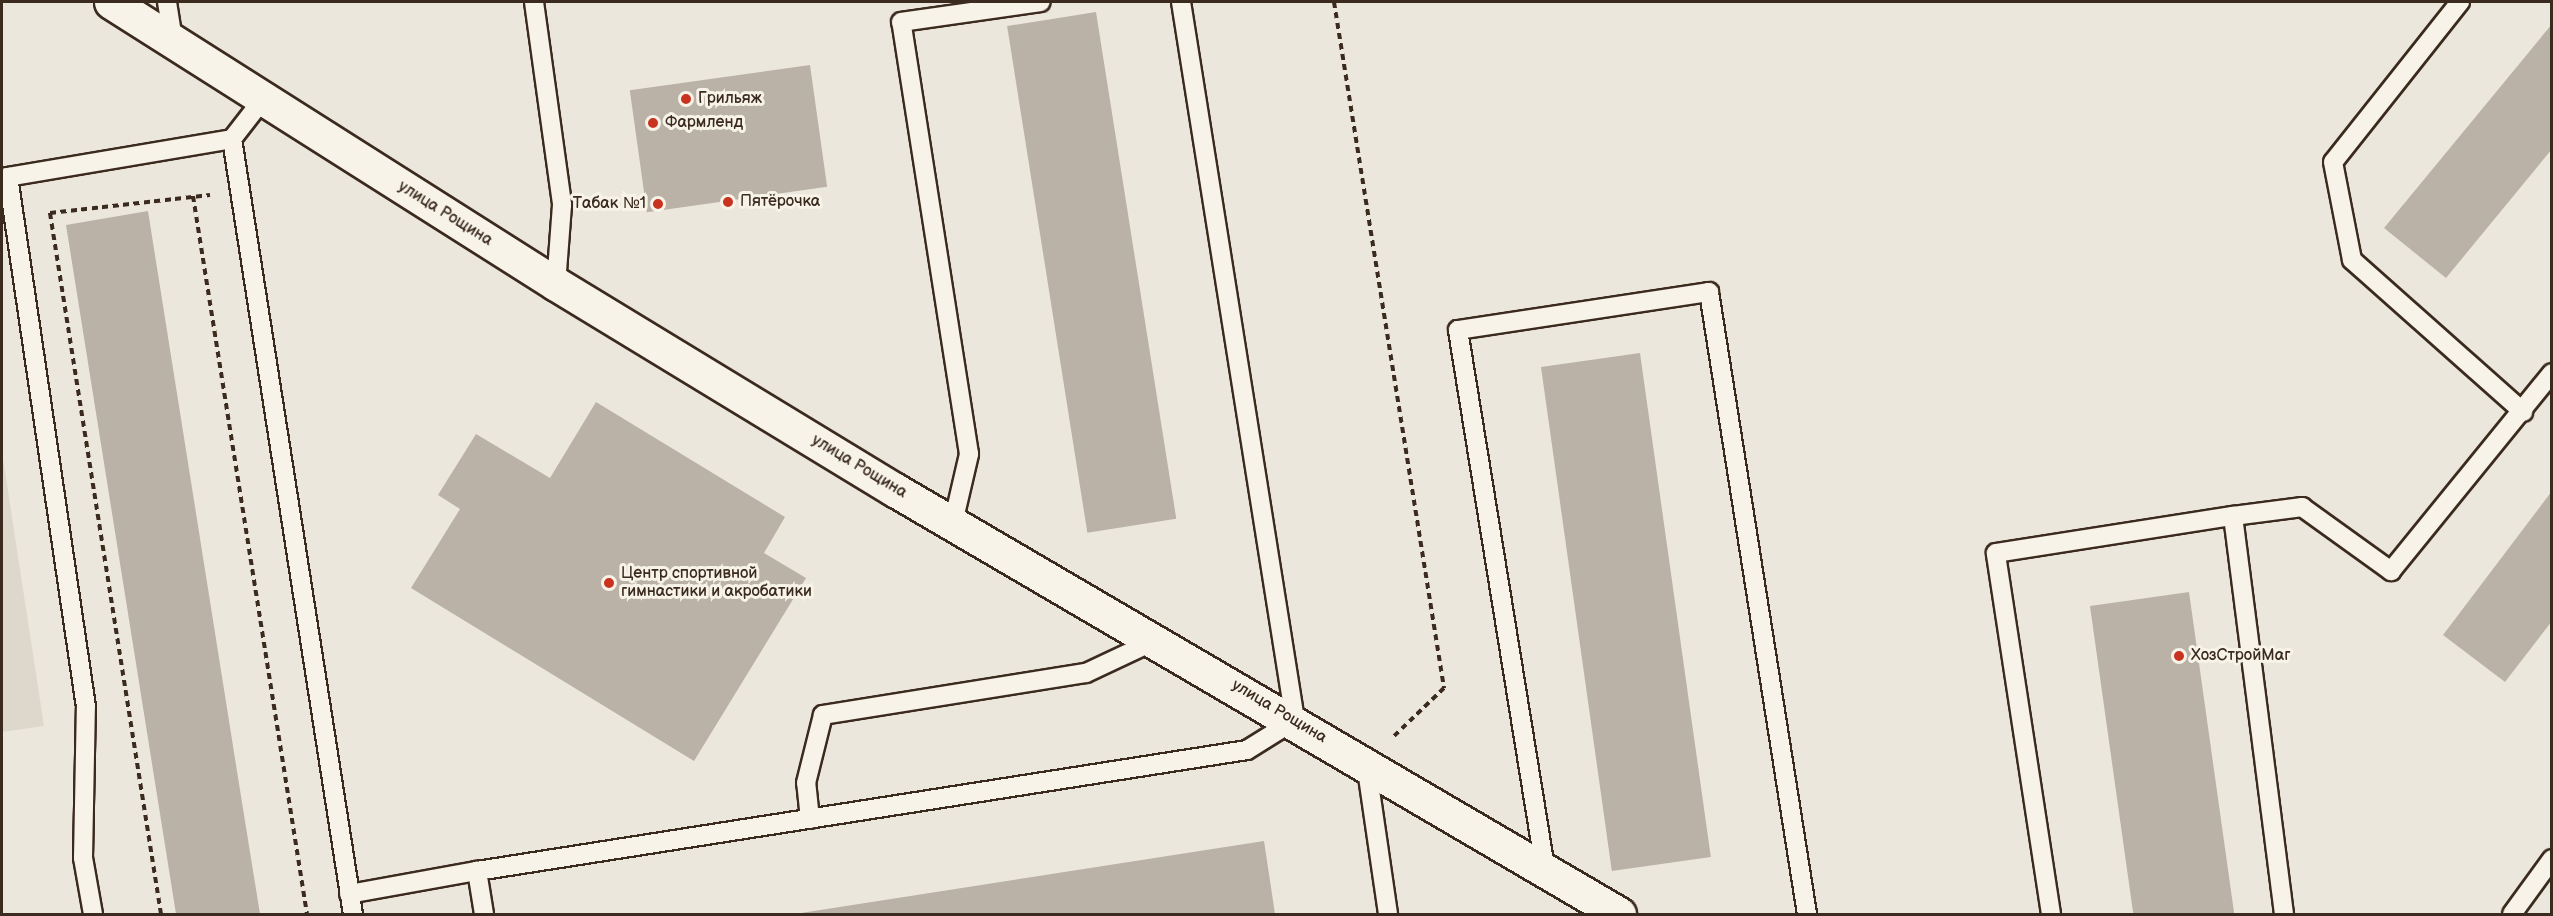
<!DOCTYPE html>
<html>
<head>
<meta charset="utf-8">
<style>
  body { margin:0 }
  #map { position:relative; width:2553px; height:916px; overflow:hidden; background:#ece7dc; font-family:"Balsamiq Sans",sans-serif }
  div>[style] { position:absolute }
  .built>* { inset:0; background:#ddd7cc }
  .building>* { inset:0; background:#bab2a7; transform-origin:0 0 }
  .path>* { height:4px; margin-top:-2px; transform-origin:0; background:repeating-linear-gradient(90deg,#3b2a1e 0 6px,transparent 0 10.5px) }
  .roads { filter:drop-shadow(2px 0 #3b2a1e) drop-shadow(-2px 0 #3b2a1e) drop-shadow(0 2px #3b2a1e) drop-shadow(0 -2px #3b2a1e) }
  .service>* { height:18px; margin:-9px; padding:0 9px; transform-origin:9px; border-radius:9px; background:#f7f3e8 }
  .minor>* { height:33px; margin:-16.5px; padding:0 16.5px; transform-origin:16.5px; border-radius:16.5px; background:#f7f3e8 }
  .dots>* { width:16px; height:16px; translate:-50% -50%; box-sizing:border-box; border:3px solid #f7f3e8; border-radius:50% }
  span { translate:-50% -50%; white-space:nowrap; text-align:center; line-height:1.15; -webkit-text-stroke:6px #f7f3e8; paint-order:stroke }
  .poi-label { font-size:16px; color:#3b2a1e }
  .left { translate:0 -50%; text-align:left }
  .right { translate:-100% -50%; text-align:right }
  .street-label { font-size:16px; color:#3b2a1e }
  .frame { position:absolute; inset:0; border:3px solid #3b2a1e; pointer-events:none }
</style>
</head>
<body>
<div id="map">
  <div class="built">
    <i style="clip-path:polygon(2px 452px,44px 726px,2px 732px)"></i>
  </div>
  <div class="building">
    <i style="left:1096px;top:12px;width:513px;height:90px;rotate:81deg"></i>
    <i style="clip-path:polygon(2552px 24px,2552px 149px,2446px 278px,2384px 228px)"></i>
    <i style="left:810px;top:65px;width:123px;height:182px;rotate:82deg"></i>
    <i style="clip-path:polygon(148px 211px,240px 790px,260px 914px,176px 914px,66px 225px)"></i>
    <i style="left:1640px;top:353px;width:509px;height:100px;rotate:82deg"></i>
    <i style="clip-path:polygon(596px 402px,785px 517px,764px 553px,806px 578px,694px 761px,411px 588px,460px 509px,438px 495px,476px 434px,550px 478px)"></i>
    <i style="clip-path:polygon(2552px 491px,2552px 621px,2505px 682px,2443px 635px)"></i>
    <i style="left:2189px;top:592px;width:325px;height:100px;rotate:82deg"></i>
    <i style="clip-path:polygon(1264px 841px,1275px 914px,801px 914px,801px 913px)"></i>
  </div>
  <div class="path">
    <i style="left:1334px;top:2px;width:695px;rotate:80.89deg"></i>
    <i style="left:1444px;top:688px;width:72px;rotate:136.1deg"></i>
    <i style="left:193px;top:196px;width:727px;rotate:80.98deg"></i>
    <i style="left:161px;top:914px;width:710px;rotate:-99deg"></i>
    <i style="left:50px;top:213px;width:161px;rotate:-6.4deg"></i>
  </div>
  <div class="roads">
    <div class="service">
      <i style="left:167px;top:2px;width:39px;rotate:81deg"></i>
      <i style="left:534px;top:2px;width:205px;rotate:82.1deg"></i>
      <i style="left:562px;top:205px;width:79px;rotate:94.3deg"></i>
      <i style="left:2460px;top:2px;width:204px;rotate:128.4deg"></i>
      <i style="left:2333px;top:162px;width:100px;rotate:79deg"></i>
      <i style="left:2352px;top:260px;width:229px;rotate:41.6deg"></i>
      <i style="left:232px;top:139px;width:784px;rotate:81.13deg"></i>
      <i style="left:2233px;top:516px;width:70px;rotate:-7.4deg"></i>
      <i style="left:2302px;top:507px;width:110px;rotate:35.7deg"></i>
      <i style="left:2391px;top:571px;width:255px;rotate:-50.9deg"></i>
      <i style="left:953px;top:523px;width:71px;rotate:-76.9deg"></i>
      <i style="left:969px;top:454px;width:437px;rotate:-98.9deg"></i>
      <i style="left:901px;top:22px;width:141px;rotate:-8.1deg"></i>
      <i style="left:1366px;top:763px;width:153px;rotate:81.7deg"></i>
      <i style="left:810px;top:819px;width:36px;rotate:-96deg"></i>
      <i style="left:806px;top:783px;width:70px;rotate:-76deg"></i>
      <i style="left:823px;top:715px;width:266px;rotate:-9.1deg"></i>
      <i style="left:1086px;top:673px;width:77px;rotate:-25.2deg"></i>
      <i style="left:1545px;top:868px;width:545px;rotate:-99.19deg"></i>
      <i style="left:1458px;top:330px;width:254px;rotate:-8.6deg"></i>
      <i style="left:1709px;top:292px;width:630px;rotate:81.05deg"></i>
      <i style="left:349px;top:894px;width:130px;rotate:-10.2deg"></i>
      <i style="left:93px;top:914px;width:57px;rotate:-100.1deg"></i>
      <i style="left:83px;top:858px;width:151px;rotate:-88.9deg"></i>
      <i style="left:86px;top:707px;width:536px;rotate:-98.37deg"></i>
      <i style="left:8px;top:177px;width:227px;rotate:-9.6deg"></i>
      <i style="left:232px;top:139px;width:51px;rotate:-52.2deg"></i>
      <i style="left:484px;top:914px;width:44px;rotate:-99.2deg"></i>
      <i style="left:477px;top:871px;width:779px;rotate:-8.93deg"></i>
      <i style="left:1247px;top:750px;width:57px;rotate:-32deg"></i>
      <i style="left:1295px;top:720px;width:727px;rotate:-99.02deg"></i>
      <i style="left:2051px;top:914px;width:365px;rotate:-98.7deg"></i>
      <i style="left:1996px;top:553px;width:240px;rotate:-8.9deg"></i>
      <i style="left:2233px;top:516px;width:401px;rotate:82.7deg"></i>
      <i style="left:2512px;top:914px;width:68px;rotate:-54deg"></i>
    </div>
    <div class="minor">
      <i style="left:111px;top:2px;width:527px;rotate:32.36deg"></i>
      <i style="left:556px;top:284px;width:397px;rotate:31.3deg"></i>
      <i style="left:895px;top:490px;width:839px;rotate:30.35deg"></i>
    </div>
  </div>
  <div class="dots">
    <i style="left:686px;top:99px;background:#c8321e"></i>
    <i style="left:653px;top:123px;background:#c8321e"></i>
    <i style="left:728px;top:202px;background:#c8321e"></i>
    <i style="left:658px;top:204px;background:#c8321e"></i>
    <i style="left:609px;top:583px;background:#c8321e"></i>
    <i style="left:2179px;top:656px;background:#c8321e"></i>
  </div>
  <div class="poi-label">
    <span class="left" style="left:698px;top:99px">Грильяж</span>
    <span class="left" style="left:665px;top:123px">Фармленд</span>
    <span class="left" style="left:740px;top:202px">Пятёрочка</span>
    <span class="right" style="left:646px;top:204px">Табак №1</span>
    <span class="left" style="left:621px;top:583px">Центр спортивной<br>гимнастики и акробатики</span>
    <span class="left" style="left:2191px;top:656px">ХозСтройМаг</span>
  </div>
  <div class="street-label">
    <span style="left:445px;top:214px;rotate:32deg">улица Рощина</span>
    <span style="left:859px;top:467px;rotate:31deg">улица Рощина</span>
    <span style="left:1279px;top:712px;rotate:31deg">улица Рощина</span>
  </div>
  <div class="frame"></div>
</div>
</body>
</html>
